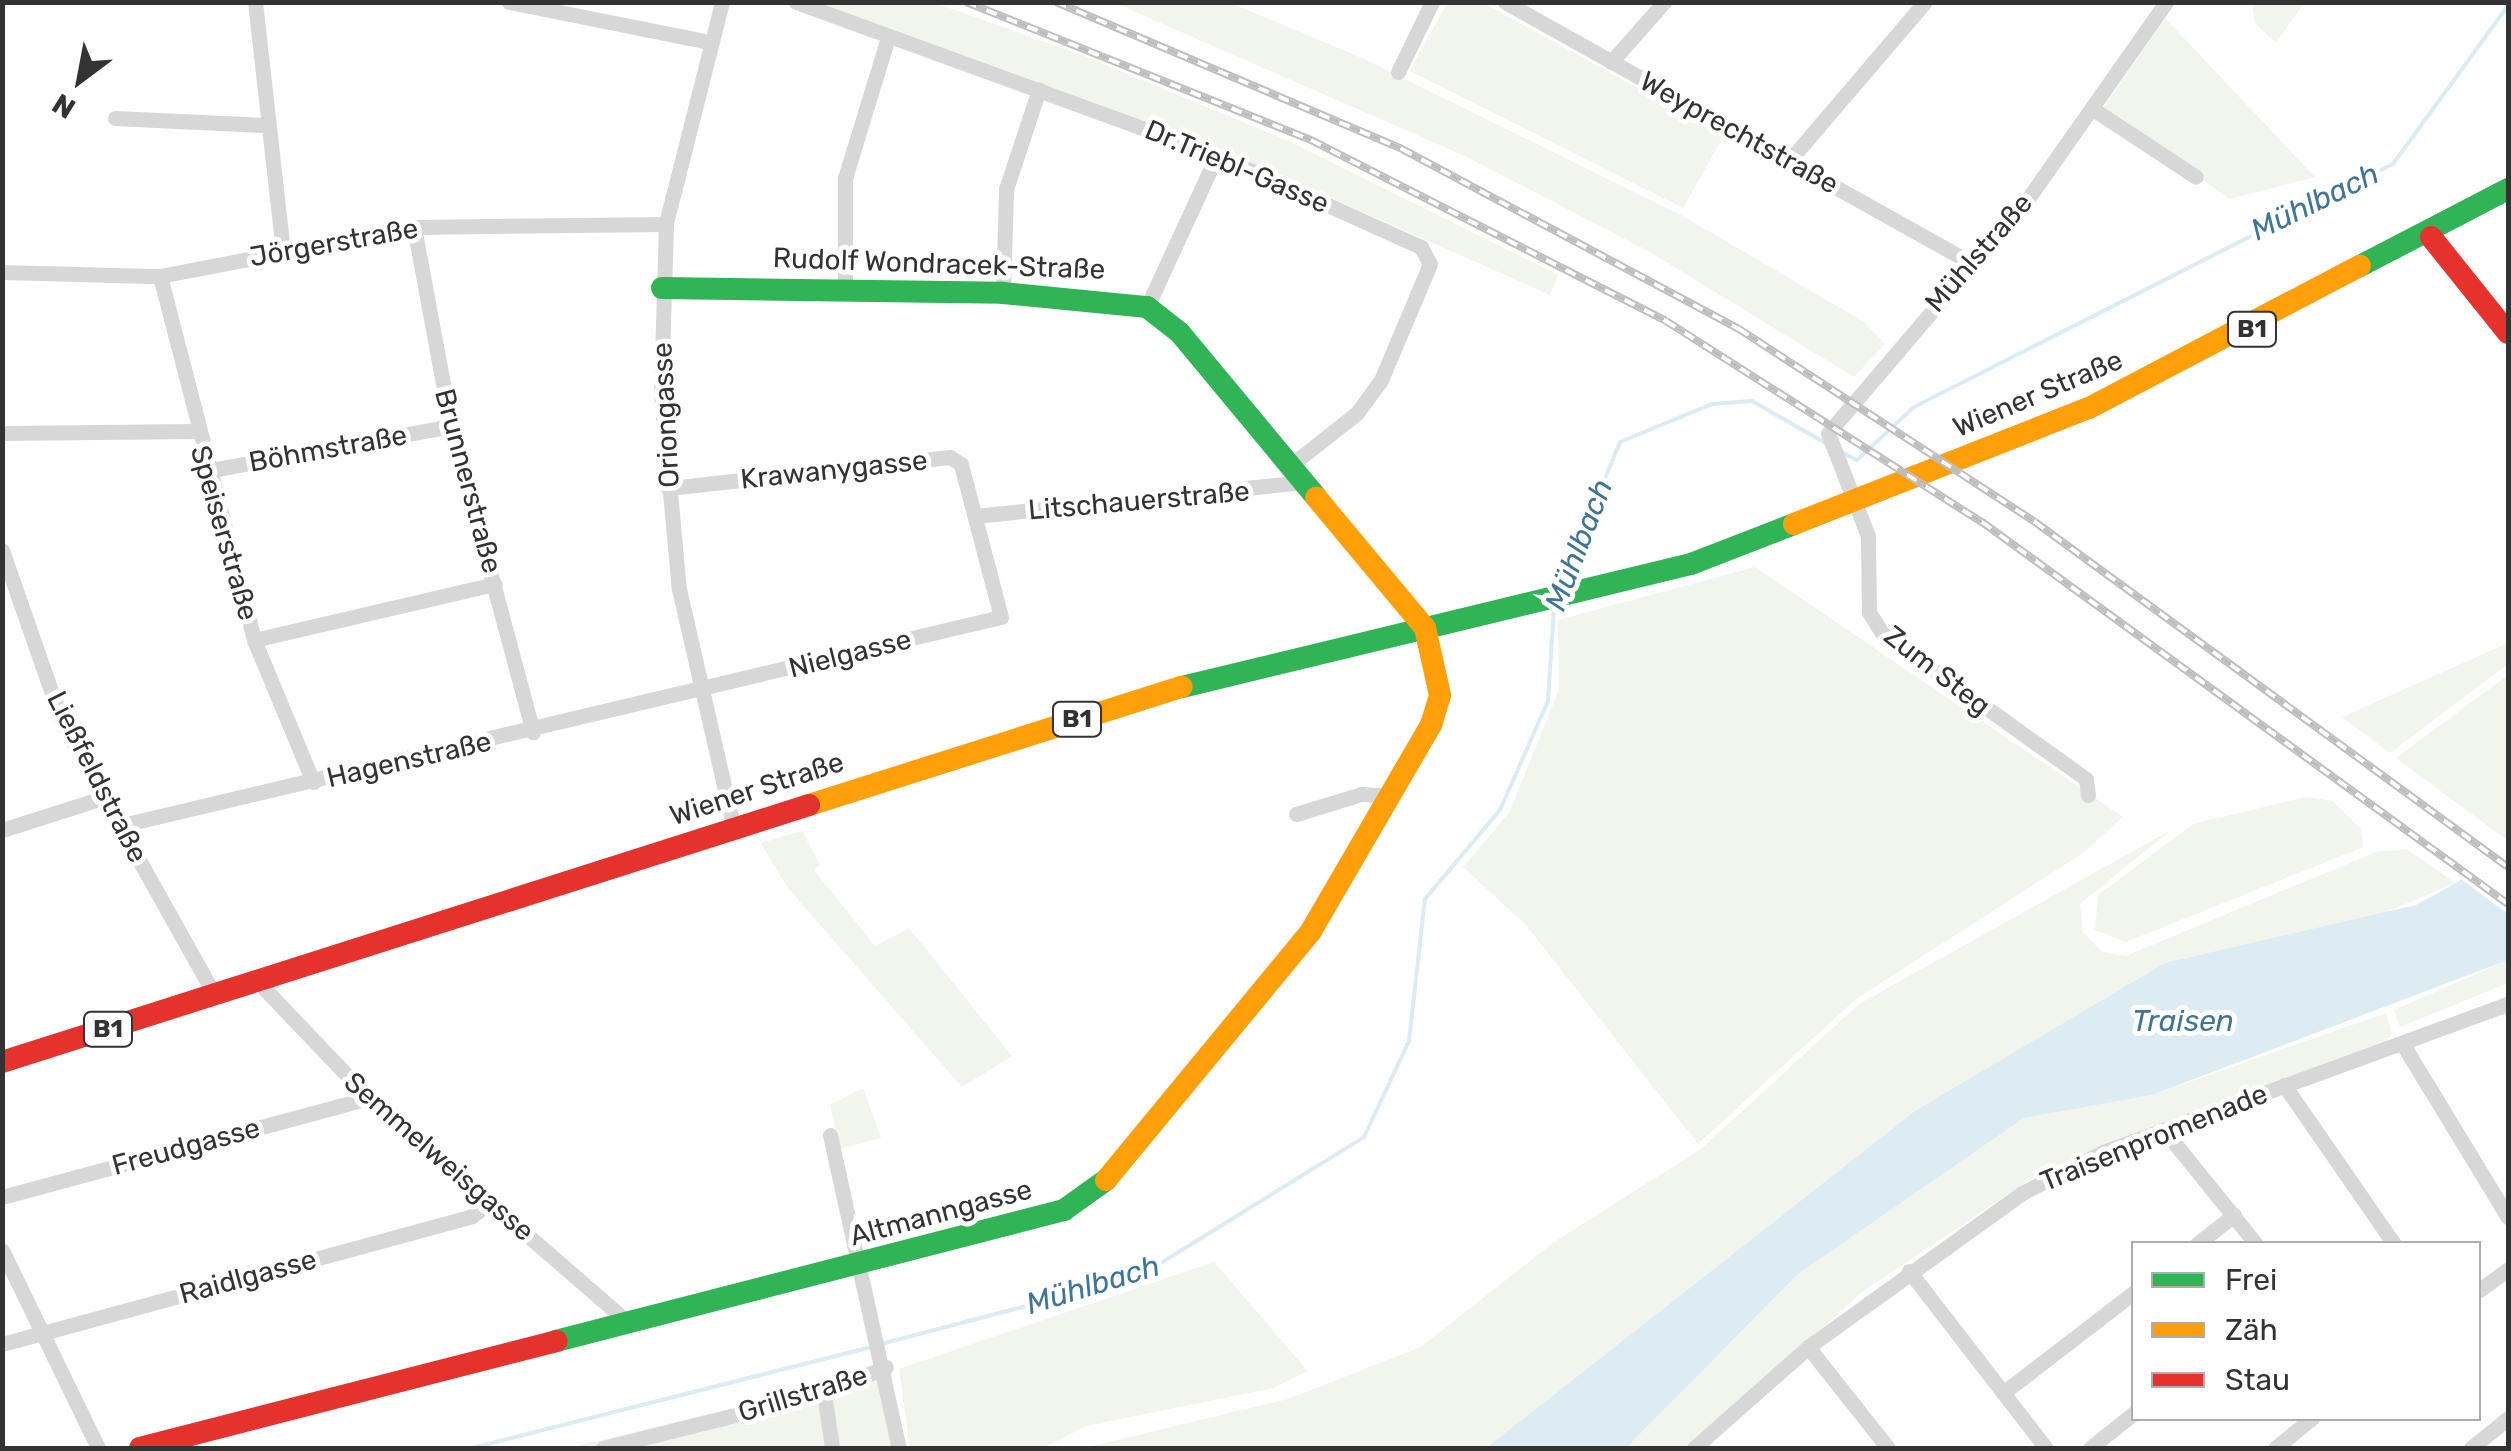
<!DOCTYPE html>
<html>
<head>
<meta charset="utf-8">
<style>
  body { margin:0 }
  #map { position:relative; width:2511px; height:1451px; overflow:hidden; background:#fff; font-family:Rubik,sans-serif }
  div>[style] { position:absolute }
  .green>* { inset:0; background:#f1f5ed }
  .water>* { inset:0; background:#ddebf3 }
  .pier>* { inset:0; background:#fff }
  .stream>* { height:4px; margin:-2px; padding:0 2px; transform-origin:2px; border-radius:2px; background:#ddebf3 }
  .street>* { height:15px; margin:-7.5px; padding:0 7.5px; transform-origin:7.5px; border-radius:7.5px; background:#d7d7d7 }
  .fast>* { height:22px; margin:-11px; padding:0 11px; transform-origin:11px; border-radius:11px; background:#30b455 }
  .slow>* { height:22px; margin:-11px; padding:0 11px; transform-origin:11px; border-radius:11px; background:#ff9f0a }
  .jam>* { height:22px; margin:-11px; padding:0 11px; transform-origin:11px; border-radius:11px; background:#e5322d }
  .rail>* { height:8px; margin-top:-4px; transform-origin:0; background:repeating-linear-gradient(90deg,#fff 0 11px,#bebebe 0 22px); box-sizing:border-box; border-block:2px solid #bebebe }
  span { translate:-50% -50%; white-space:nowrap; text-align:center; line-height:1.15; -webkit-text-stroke:10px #fff; paint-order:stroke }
  .shield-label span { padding:2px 8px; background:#fff; border:2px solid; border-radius:8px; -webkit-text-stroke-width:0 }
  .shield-label { font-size:25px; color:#333; font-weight:700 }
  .street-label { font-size:28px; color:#333 }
  .water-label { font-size:30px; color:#3f7597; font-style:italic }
  .frame { position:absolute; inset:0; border:5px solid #333; pointer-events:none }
  .legend { position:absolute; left:2131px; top:1241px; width:350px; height:180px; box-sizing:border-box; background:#fff; border:2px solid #adadad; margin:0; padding:12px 18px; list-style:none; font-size:30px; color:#333 }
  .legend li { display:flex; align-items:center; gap:20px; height:50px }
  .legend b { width:50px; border:2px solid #adadad }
  .north { position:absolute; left:30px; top:30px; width:100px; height:100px; -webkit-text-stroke:8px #fff; paint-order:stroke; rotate:212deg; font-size:28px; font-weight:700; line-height:40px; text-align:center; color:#333 }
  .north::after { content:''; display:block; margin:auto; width:35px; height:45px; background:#333; clip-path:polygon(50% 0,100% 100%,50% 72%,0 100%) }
</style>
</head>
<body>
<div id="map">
  <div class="green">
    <i style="clip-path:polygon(819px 3px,935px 3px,1082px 55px,1293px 143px,1558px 275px,1550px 295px,1248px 161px)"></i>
    <i style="clip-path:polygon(1115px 3px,1231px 3px,1362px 58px,1681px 215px,1864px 322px,1885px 344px,1854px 377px,1650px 252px,1465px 156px)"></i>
    <i style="clip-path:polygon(1447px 3px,1483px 3px,1724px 135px,1683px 208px,1410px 71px)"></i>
    <i style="clip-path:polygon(2252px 3px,2252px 2px,2304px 3px,2276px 43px,2255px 23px)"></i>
    <i style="clip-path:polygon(2165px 18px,2315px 177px,2229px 199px,2103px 108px)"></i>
    <i style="clip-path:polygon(1755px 567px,2123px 817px,2083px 853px,1856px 999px,1698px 1144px,1526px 925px,1463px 867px,1509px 813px,1559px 690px,1558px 620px)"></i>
    <i style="clip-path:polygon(2508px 643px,2508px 664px,2390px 753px,2342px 717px)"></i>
    <i style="clip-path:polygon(2508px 675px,2508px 841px,2396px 758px)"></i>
    <i style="clip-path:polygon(2306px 797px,2333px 801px,2361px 829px,2363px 847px,2126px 942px,2095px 930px,2098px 895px,2193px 824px)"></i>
    <i style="clip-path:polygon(2171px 830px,2080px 904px,2083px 932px,2102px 952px,2126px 956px,2376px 852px,2407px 849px,2455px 883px,1915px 1111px,1486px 1448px,1084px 1448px,1288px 1399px,1421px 1347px,1554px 1242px,1701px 1149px,1859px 1004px)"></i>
    <i style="clip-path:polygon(802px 831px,820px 865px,814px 870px,875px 946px,909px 928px,1012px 1056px,962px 1087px,787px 887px,761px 843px)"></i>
    <i style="clip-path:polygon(2508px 960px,2508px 983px,2400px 1027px,2394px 1010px)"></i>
    <i style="clip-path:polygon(2386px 1013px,2392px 1034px,2384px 1043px,2038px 1174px,1862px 1292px,1690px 1448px,1626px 1448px,1798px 1274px,2024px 1118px,2152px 1095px)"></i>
    <i style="clip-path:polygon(863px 1088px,881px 1138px,839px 1149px,830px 1105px)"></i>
    <i style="clip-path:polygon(1214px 1262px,1308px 1371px,1273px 1388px,1086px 1426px,1043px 1448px,910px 1448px,899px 1369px)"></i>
    <i style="clip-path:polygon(890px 1359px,898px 1448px,568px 1448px,824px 1386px)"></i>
  </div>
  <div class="water">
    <i style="clip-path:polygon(2508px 854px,2508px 960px,2152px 1095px,2024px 1118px,1798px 1274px,1626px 1448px,1486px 1448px,1915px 1111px,2165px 963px,2416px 905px)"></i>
  </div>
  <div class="pier">
    <i style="clip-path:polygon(2508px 849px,2508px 914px,2457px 876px)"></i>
  </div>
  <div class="stream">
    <i style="left:1840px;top:451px;width:19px;rotate:28deg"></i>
    <i style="left:1857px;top:460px;width:78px;rotate:-42.9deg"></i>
    <i style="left:1914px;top:407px;width:537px;rotate:-26.9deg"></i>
    <i style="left:2393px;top:164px;width:195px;rotate:-54deg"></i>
    <i style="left:1561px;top:584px;width:154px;rotate:-67.4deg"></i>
    <i style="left:1620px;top:442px;width:100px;rotate:-22.4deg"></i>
    <i style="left:1712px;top:404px;width:40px;rotate:-4.3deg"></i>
    <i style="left:1752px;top:401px;width:86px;rotate:29.8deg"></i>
    <i style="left:881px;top:1344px;width:268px;rotate:-14.7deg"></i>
    <i style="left:1140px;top:1276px;width:264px;rotate:-31.8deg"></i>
    <i style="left:1364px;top:1137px;width:106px;rotate:-64.9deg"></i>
    <i style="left:1409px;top:1041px;width:143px;rotate:-83.6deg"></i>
    <i style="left:1425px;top:899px;width:116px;rotate:-49.9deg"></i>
    <i style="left:1500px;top:810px;width:119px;rotate:-66.2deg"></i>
    <i style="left:1548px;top:701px;width:94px;rotate:-86.3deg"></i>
    <i style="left:472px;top:1448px;width:413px;rotate:-14.2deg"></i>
  </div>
  <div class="street">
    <i style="left:255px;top:2px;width:251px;rotate:83.6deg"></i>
    <i style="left:509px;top:2px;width:205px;rotate:11.3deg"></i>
    <i style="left:722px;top:2px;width:229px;rotate:104.2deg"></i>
    <i style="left:666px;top:224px;width:169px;rotate:91.7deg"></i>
    <i style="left:661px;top:393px;width:197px;rotate:84.8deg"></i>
    <i style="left:679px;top:589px;width:246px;rotate:77.1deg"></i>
    <i style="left:796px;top:2px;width:448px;rotate:20deg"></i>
    <i style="left:1217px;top:155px;width:224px;rotate:24.3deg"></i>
    <i style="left:1421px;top:247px;width:19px;rotate:62deg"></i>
    <i style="left:1430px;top:264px;width:126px;rotate:112.9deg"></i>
    <i style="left:1381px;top:380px;width:41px;rotate:126deg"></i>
    <i style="left:1357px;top:413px;width:85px;rotate:141.7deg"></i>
    <i style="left:1505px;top:2px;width:536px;rotate:29.24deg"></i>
    <i style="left:1611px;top:62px;width:80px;rotate:-48.5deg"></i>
    <i style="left:1398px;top:72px;width:78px;rotate:-64.1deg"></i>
    <i style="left:2093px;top:109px;width:123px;rotate:33.4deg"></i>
    <i style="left:115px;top:118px;width:147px;rotate:2.7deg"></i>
    <i style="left:1789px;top:161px;width:209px;rotate:-49.5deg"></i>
    <i style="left:414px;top:227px;width:202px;rotate:79.5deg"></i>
    <i style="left:451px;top:426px;width:317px;rotate:75deg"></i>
    <i style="left:2px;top:272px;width:158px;rotate:1.5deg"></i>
    <i style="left:160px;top:276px;width:259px;rotate:-10.9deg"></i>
    <i style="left:414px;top:227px;width:252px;rotate:-0.7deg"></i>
    <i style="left:160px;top:276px;width:376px;rotate:75.5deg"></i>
    <i style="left:254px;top:640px;width:154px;rotate:67.4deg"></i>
    <i style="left:845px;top:291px;width:113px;rotate:-90deg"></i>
    <i style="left:845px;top:178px;width:147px;rotate:-73deg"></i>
    <i style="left:1003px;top:293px;width:104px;rotate:-88.3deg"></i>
    <i style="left:1006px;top:189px;width:105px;rotate:-71.7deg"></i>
    <i style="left:1147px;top:307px;width:167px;rotate:-65.3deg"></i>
    <i style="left:2px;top:433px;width:194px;rotate:-0.6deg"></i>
    <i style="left:206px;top:471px;width:249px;rotate:-10.4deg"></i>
    <i style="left:975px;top:516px;width:330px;rotate:-5.9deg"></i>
    <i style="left:2px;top:550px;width:182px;rotate:70.8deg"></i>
    <i style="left:62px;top:722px;width:312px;rotate:60.8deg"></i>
    <i style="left:254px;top:640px;width:247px;rotate:-13.1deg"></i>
    <i style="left:2088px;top:795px;width:16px;rotate:-97deg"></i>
    <i style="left:2086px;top:779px;width:251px;rotate:-144.4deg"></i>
    <i style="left:1882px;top:633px;width:25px;rotate:-122deg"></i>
    <i style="left:1869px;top:612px;width:76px;rotate:-90.8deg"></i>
    <i style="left:1868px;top:536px;width:110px;rotate:-111.2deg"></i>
    <i style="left:1828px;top:433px;width:306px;rotate:-49.5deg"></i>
    <i style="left:2027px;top:200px;width:242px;rotate:-54.9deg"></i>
    <i style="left:1296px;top:814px;width:69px;rotate:-16.9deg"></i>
    <i style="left:1362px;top:794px;width:27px;rotate:4deg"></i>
    <i style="left:118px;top:826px;width:907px;rotate:-13.32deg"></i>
    <i style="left:1001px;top:617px;width:158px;rotate:-104.7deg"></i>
    <i style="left:961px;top:464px;width:13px;rotate:-148deg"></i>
    <i style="left:950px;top:457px;width:284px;rotate:173.7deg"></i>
    <i style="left:2px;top:830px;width:105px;rotate:-17.7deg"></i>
    <i style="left:257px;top:981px;width:162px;rotate:46.3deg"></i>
    <i style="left:369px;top:1098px;width:345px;rotate:40.9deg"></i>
    <i style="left:2402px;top:1043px;width:204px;rotate:58.7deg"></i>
    <i style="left:2284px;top:1085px;width:193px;rotate:55.3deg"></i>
    <i style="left:2164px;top:1130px;width:146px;rotate:51.1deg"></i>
    <i style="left:830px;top:1135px;width:321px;rotate:77.6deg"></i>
    <i style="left:2px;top:1197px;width:380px;rotate:-15.1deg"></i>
    <i style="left:2197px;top:1244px;width:47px;rotate:-38.1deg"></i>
    <i style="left:2px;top:1250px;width:220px;rotate:64.1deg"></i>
    <i style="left:1909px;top:1271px;width:224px;rotate:52.3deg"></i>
    <i style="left:2478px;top:1291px;width:37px;rotate:-36deg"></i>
    <i style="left:2px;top:1344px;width:487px;rotate:-15.2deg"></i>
    <i style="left:472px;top:1216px;width:23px;rotate:-38deg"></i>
    <i style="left:1808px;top:1347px;width:129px;rotate:51.6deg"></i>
    <i style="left:824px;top:1393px;width:56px;rotate:81.7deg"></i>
    <i style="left:2003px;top:1393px;width:165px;rotate:-37.6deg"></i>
    <i style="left:603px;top:1448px;width:228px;rotate:-14deg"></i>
    <i style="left:824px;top:1393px;width:67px;rotate:-22.8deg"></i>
    <i style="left:1694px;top:1448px;width:152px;rotate:-41.5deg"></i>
    <i style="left:1808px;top:1347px;width:264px;rotate:-35.7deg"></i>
    <i style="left:2022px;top:1193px;width:91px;rotate:-26.8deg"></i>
    <i style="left:2103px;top:1152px;width:431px;rotate:-20.1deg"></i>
    <i style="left:2090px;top:1448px;width:56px;rotate:-38.5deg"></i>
    <i style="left:2275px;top:1448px;width:48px;rotate:-39deg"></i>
    <i style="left:2471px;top:1448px;width:48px;rotate:-39deg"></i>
  </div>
  <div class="fast">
    <i style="left:2360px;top:266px;width:167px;rotate:-27.5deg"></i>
    <i style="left:662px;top:288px;width:341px;rotate:0.8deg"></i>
    <i style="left:1003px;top:293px;width:145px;rotate:5.6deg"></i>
    <i style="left:1147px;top:307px;width:42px;rotate:38.2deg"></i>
    <i style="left:1180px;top:333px;width:213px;rotate:50.3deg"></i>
    <i style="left:1182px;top:687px;width:524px;rotate:-13.59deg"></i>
    <i style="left:1691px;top:564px;width:110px;rotate:-21.2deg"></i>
    <i style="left:556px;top:1341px;width:525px;rotate:-14.46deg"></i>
    <i style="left:1064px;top:1210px;width:52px;rotate:-35.5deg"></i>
  </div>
  <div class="slow">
    <i style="left:1794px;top:524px;width:317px;rotate:-21.5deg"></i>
    <i style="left:2089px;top:408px;width:306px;rotate:-27.7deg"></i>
    <i style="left:809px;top:805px;width:391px;rotate:-17.6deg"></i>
    <i style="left:1106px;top:1180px;width:323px;rotate:-50.5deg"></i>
    <i style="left:1311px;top:931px;width:238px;rotate:-59.8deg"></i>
    <i style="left:1431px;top:725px;width:31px;rotate:-73deg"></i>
    <i style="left:1440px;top:695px;width:69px;rotate:-102.6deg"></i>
    <i style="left:1425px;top:628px;width:170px;rotate:-129.8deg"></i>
  </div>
  <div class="jam">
    <i style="left:2431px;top:237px;width:123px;rotate:51.3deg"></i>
    <i style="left:2px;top:1062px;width:847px;rotate:-17.66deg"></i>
    <i style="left:140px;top:1448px;width:430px;rotate:-14.4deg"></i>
  </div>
  <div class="rail">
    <i style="left:966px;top:2px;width:372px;rotate:21.8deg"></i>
    <i style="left:1311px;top:140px;width:398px;rotate:27deg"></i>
    <i style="left:1666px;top:321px;width:375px;rotate:32.5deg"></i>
    <i style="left:1982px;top:522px;width:650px;rotate:35.99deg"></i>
    <i style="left:1056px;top:2px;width:376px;rotate:23deg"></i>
    <i style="left:1402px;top:149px;width:382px;rotate:28.1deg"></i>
    <i style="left:1739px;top:329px;width:353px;rotate:33.1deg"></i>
    <i style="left:2035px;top:522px;width:585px;rotate:36.11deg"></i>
  </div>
  <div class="shield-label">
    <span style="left:2252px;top:329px">B1</span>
    <span style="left:1077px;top:719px">B1</span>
    <span style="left:108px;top:1029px">B1</span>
  </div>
  <div class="street-label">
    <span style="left:1739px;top:133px;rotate:29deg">Weyprechtstraße</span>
    <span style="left:1237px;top:167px;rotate:23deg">Dr.Triebl-Gasse</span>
    <span style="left:334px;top:243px;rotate:-10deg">Jörgerstraße</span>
    <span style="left:1979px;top:253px;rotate:-49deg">Mühlstraße</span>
    <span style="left:939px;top:264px;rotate:2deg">Rudolf Wondracek-Straße</span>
    <span style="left:2038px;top:394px;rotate:-23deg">Wiener Straße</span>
    <span style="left:666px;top:415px;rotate:-93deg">Oriongasse</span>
    <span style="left:328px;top:449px;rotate:-10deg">Böhmstraße</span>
    <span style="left:834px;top:470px;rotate:-6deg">Krawanygasse</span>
    <span style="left:468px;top:481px;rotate:75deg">Brunnerstraße</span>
    <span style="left:1139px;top:501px;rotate:-5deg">Litschauerstraße</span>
    <span style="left:224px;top:533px;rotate:74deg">Speiserstraße</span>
    <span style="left:850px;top:654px;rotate:-14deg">Nielgasse</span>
    <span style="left:1937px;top:671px;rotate:38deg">Zum Steg</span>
    <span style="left:409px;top:760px;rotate:-13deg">Hagenstraße</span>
    <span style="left:97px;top:777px;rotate:63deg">Ließfeldstraße</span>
    <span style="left:757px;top:789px;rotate:-18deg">Wiener Straße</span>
    <span style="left:2154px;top:1138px;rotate:-22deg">Traisenpromenade</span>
    <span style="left:186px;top:1147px;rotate:-15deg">Freudgasse</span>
    <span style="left:439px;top:1157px;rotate:41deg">Semmelweisgasse</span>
    <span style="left:941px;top:1213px;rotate:-15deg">Altmanngasse</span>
    <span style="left:248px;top:1277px;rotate:-15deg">Raidlgasse</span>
    <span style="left:803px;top:1394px;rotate:-17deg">Grillstraße</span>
  </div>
  <div class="water-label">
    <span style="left:2315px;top:202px;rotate:-26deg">Mühlbach</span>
    <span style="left:1579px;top:545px;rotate:-69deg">Mühlbach</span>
    <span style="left:2183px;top:1021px">Traisen</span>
    <span style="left:1093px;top:1285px;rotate:-17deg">Mühlbach</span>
  </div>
  <div class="frame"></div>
  <ul class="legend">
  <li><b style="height:12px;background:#30b455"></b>Frei</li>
  <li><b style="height:12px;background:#ff9f0a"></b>Zäh</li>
  <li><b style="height:12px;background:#e5322d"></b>Stau</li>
  </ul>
  <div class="north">N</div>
</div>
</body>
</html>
